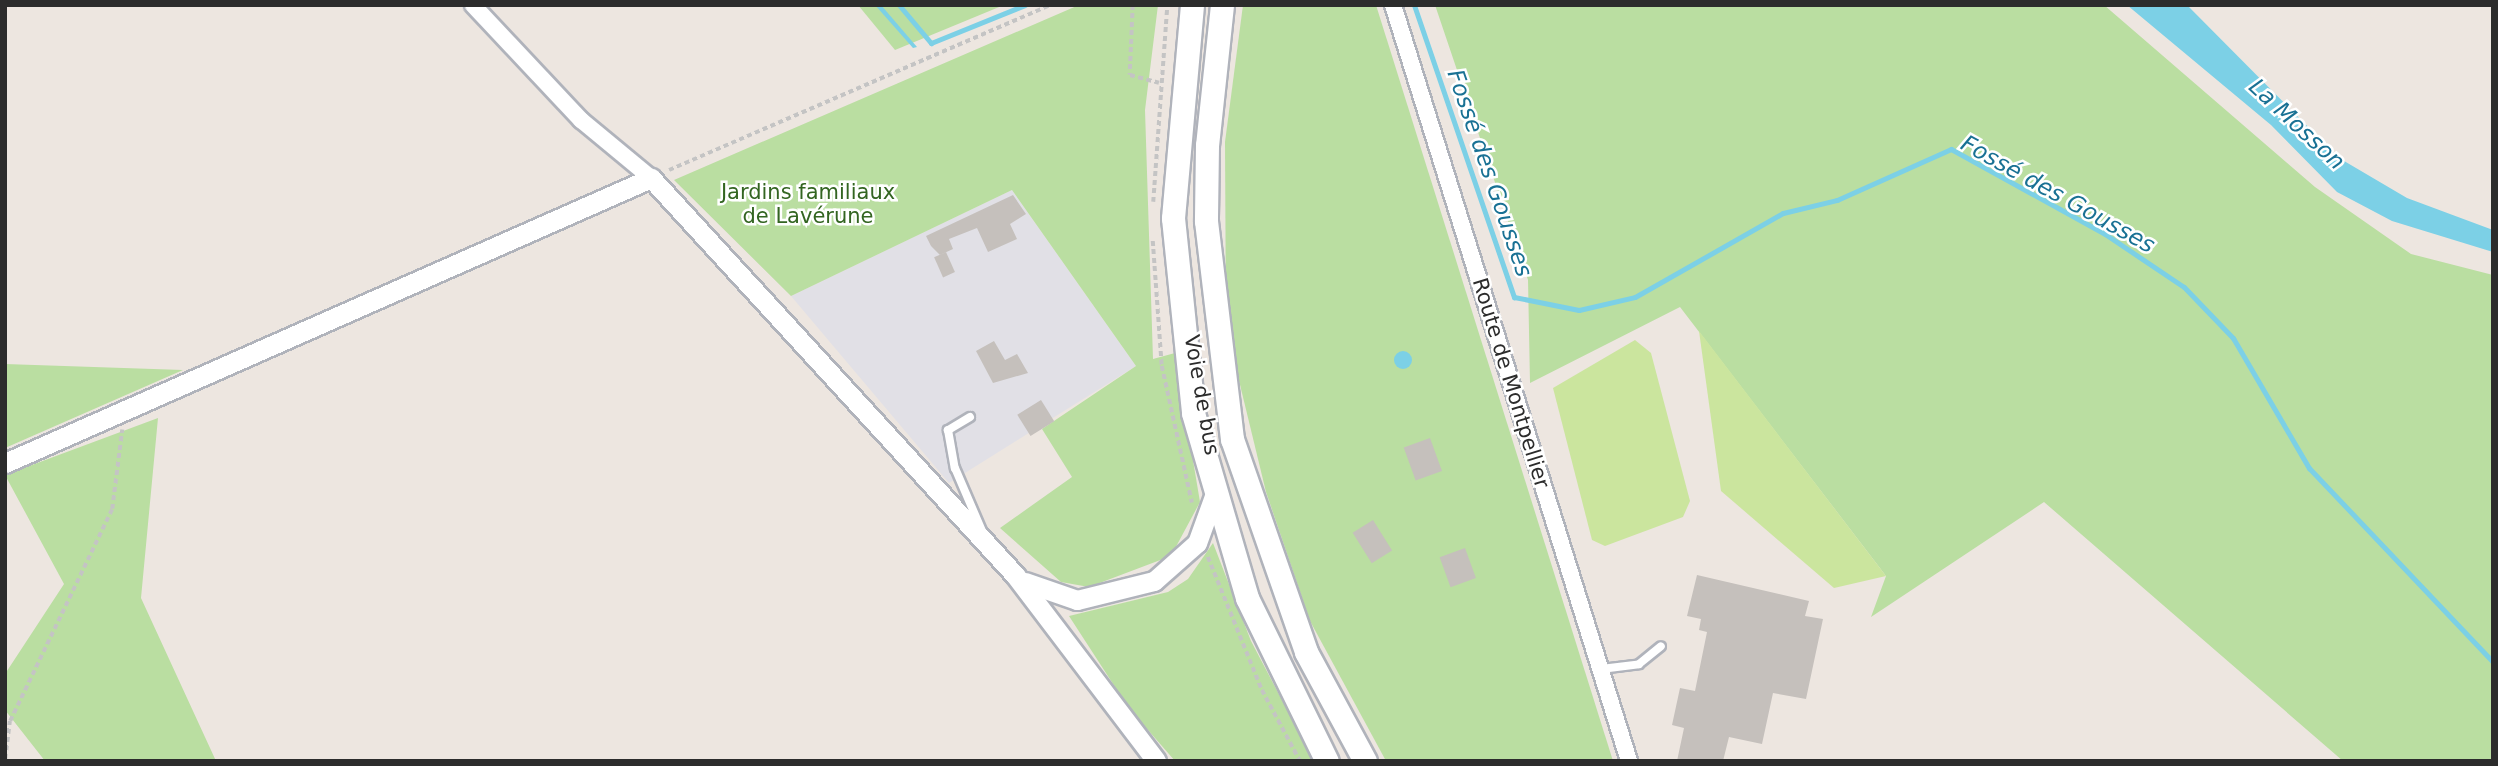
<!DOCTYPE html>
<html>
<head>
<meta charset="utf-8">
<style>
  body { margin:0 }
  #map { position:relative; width:2498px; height:766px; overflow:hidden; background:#ede6e0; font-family:"DejaVu Sans",sans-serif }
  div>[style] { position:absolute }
  .industrial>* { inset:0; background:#e1e0e6 }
  .green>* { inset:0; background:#badea1 }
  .pitch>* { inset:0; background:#cbe59e }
  .water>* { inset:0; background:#7cd0e6 }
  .round { border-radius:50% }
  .stream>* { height:5px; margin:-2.5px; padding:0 2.5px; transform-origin:2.5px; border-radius:2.5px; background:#7cd0e6 }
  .building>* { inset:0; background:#c5c0bc; transform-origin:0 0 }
  .path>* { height:3.5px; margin-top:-1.75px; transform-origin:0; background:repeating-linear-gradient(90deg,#c4c4c4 0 5px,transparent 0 8.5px) }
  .roads { filter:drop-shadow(2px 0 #b0b3bb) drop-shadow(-2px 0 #b0b3bb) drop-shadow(0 2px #b0b3bb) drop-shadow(0 -2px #b0b3bb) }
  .service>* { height:8px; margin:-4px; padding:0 4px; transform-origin:4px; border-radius:4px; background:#fff }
  .minor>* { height:16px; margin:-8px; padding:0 8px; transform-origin:8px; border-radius:8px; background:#fff }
  .tertiary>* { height:19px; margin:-9.5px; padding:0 9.5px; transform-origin:9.5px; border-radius:9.5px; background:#fff }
  .secondary>* { height:23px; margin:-11.5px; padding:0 11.5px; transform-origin:11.5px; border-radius:11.5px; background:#fff }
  span { translate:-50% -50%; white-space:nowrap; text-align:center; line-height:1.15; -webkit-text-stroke:5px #fff; paint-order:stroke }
  .park-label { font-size:21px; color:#336521 }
  .street-label { font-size:21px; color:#2c2c2c }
  .water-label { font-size:23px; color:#197194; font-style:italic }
  .frame { position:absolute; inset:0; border:7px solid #2c2c2c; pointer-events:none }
</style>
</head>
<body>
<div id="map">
  <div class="industrial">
    <i style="clip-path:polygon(1012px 190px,1136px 366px,949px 483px,791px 296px)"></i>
  </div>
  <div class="green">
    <i style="clip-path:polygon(858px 5px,1004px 5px,895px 50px)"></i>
    <i style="clip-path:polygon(1079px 5px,1158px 5px,1145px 110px,1153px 359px,1175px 353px,1200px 502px,1171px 556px,1089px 587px,1061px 582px,1000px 528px,1072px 477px,1042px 429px,1136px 366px,1012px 190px,791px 296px,674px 180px)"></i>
    <i style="clip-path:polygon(1243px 5px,1376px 5px,1613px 761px,1386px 761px,1310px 621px,1266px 492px,1226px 327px,1225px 142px)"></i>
    <i style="clip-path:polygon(1435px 5px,2104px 5px,2315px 187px,2411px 254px,2493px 275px,2493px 761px,2343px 761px,2044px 502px,1871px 617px,1886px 576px,1680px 307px,1530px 383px,1528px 280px)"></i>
    <i style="clip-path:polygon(5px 364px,183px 370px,5px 448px)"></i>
    <i style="clip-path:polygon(158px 418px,141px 598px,216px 761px,45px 761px,5px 710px,5px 674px,64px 584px,5px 475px)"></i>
    <i style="clip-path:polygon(1213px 543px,1251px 641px,1314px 761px,1175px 761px,1128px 707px,1069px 616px,1168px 592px,1188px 579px)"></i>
  </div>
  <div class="pitch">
    <i style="clip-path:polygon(1699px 331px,1886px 576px,1834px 588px,1721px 491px)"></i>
    <i style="clip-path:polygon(1635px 340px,1651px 353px,1690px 501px,1683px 517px,1605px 546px,1592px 540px,1553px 388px)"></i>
  </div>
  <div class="water">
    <i style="clip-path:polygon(875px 5px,881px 5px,917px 47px,913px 48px)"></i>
    <i style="clip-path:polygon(2127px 5px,2187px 5px,2339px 158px,2407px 198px,2493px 230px,2493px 252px,2392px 221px,2337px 192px,2271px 125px)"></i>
    <i class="round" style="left:1394px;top:351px;width:18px;height:18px"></i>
  </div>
  <div class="stream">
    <i style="left:899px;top:5px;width:50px;rotate:49.9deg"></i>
    <i style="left:931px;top:43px;width:101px;rotate:-22deg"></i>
    <i style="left:1414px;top:5px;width:309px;rotate:71.1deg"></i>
    <i style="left:1514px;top:297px;width:66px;rotate:11.3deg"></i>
    <i style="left:1579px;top:310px;width:57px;rotate:-13.1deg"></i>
    <i style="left:1635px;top:297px;width:170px;rotate:-29.6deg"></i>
    <i style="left:1783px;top:213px;width:56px;rotate:-13.5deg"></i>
    <i style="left:1837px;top:200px;width:125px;rotate:-24.1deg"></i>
    <i style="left:1951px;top:149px;width:176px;rotate:28.9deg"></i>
    <i style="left:2105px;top:234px;width:95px;rotate:33.9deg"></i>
    <i style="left:2184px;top:287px;width:71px;rotate:46.1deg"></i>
    <i style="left:2233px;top:338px;width:151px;rotate:59.7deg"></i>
    <i style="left:2309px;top:468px;width:267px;rotate:46.5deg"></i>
  </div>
  <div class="building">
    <i style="clip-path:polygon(1013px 195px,1026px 214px,1010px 224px,1017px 239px,988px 252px,977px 228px,949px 239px,953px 249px,940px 255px,931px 246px,926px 236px)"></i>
    <i style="left:946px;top:252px;width:22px;height:13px;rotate:66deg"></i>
    <i style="clip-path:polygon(994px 341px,1005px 360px,1017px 354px,1028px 373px,993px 383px,976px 351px)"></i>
    <i style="left:1041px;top:400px;width:25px;height:28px;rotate:58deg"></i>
    <i style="left:1430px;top:438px;width:35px;height:28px;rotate:70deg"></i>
    <i style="left:1373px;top:520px;width:36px;height:24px;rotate:58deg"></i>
    <i style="left:1465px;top:548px;width:32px;height:27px;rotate:70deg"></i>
    <i style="clip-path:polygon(1697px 575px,1809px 601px,1805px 616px,1823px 619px,1806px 699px,1773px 693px,1762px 744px,1729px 737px,1723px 761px,1677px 761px,1684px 728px,1672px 725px,1680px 688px,1695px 691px,1707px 632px,1699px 630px,1701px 619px,1687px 616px)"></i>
  </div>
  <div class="path">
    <i style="left:1133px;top:5px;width:70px;rotate:92.5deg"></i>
    <i style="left:1130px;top:75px;width:30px;rotate:15deg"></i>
    <i style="left:669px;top:170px;width:416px;rotate:-23.4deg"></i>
    <i style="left:1153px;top:202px;width:197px;rotate:-85.9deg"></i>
    <i style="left:1153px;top:241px;width:125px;rotate:85.9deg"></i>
    <i style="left:1162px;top:366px;width:140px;rotate:77.6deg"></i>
    <i style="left:1208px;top:557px;width:144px;rotate:67.9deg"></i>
    <i style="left:1262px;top:690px;width:81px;rotate:61.8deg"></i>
    <i style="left:5px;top:759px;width:38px;rotate:-83deg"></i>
    <i style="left:10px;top:721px;width:235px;rotate:-64.3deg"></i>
    <i style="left:112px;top:509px;width:80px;rotate:-82.8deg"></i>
  </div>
  <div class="roads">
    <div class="service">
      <i style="left:970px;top:417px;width:26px;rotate:149deg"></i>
      <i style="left:948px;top:430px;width:39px;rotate:80deg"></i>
      <i style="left:955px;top:468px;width:69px;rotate:66.8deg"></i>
      <i style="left:1601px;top:669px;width:38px;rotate:-7deg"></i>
      <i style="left:1639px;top:664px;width:28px;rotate:-39deg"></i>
    </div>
    <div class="minor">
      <i style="left:473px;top:5px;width:158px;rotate:46.8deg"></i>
      <i style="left:581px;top:120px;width:91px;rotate:39.6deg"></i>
      <i style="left:1393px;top:5px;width:792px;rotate:72.66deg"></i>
    </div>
    <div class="tertiary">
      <i style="left:5px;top:463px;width:706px;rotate:-23.81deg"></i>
      <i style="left:651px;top:178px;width:539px;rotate:47.48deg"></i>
      <i style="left:1015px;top:575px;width:233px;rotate:52.8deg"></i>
      <i style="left:1025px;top:582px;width:55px;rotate:19.1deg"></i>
      <i style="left:1077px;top:600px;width:79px;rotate:-13.9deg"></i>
      <i style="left:1154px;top:581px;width:57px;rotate:-41.5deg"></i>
      <i style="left:1197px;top:543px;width:50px;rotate:-70.1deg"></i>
    </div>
    <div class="secondary">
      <i style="left:1192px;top:5px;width:214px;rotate:95.1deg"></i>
      <i style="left:1173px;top:218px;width:196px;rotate:84.1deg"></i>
      <i style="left:1193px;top:413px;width:193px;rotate:73.7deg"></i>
      <i style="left:1247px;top:598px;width:182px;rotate:63.9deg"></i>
      <i style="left:1222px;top:5px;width:141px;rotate:96.1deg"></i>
      <i style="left:1207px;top:145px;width:76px;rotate:90.8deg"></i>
      <i style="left:1206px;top:221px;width:220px;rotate:83.2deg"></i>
      <i style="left:1232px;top:439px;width:225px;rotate:70.8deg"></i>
      <i style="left:1306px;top:652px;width:124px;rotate:61.6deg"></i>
    </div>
  </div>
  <div class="park-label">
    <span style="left:808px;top:204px">Jardins familiaux<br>de Lavérune</span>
  </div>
  <div class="street-label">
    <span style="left:1511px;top:383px;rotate:73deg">Route de Montpellier</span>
    <span style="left:1202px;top:395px;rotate:80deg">Voie de bus</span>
  </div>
  <div class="water-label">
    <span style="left:2297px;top:124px;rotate:43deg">La Mosson</span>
    <span style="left:1490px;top:173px;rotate:71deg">Fossé des Gousses</span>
    <span style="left:2058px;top:194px;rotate:29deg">Fossé des Gousses</span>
  </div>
  <div class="frame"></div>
</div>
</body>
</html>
